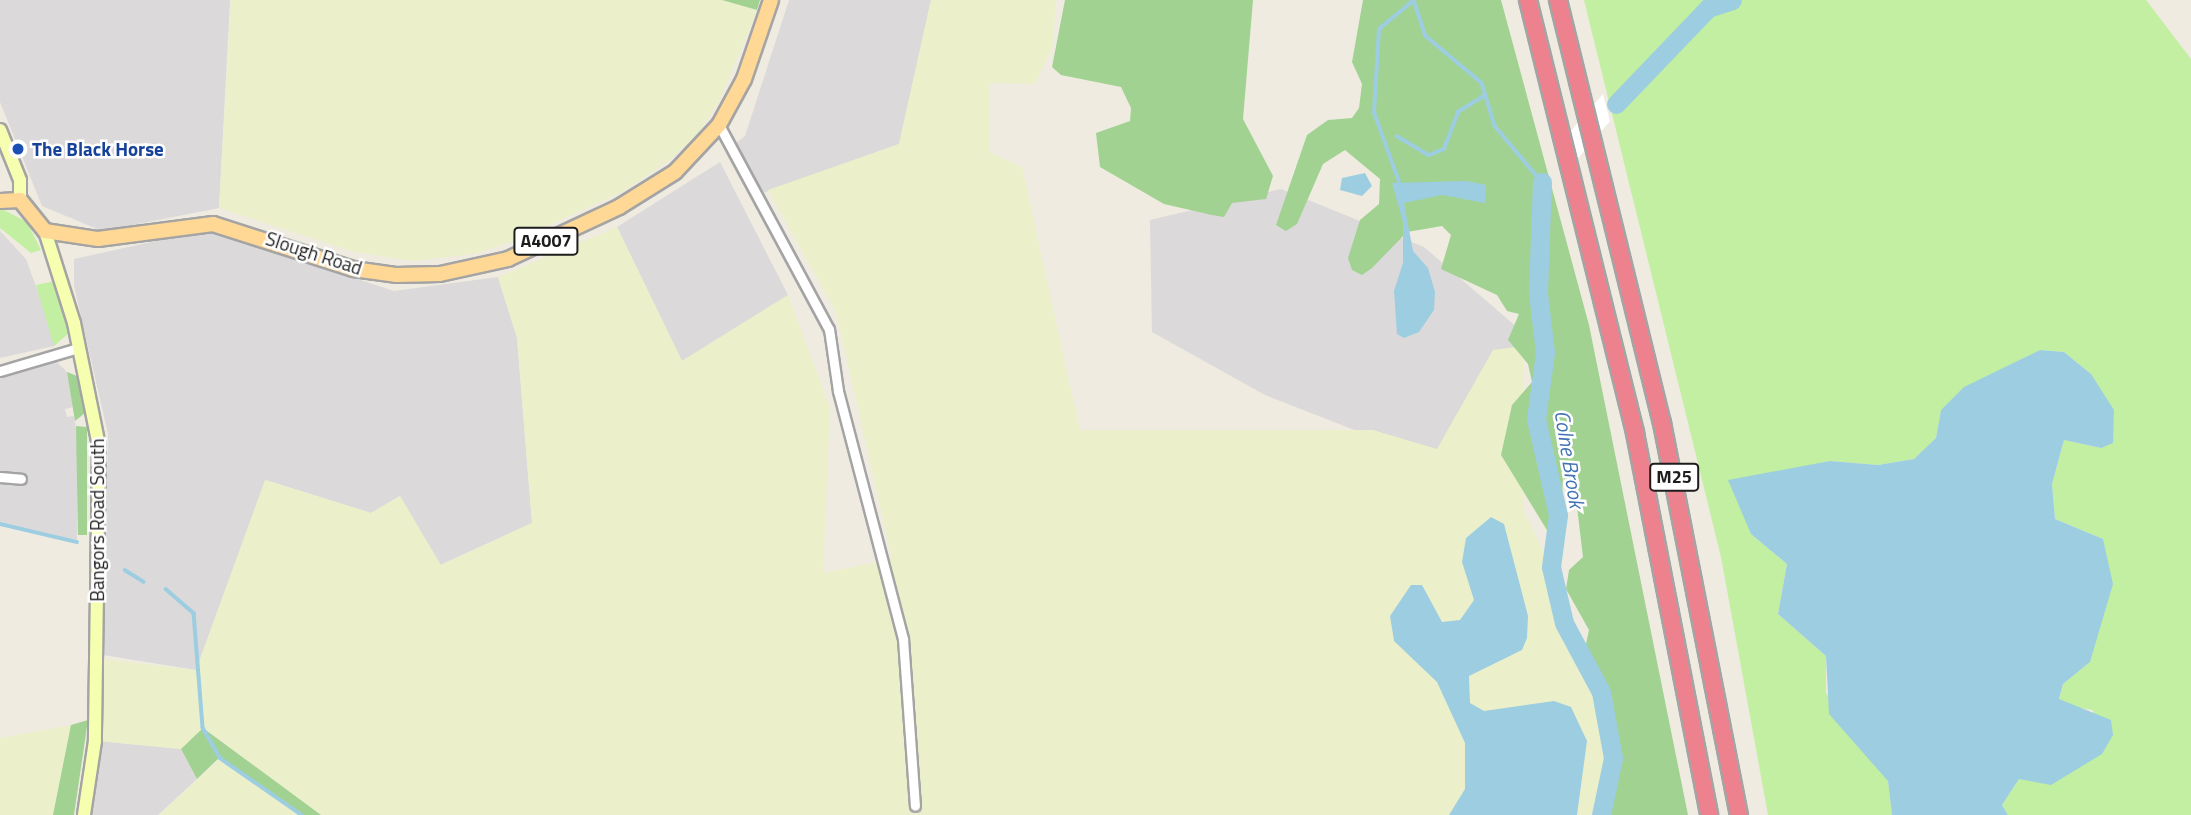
<!DOCTYPE html>
<html>
<head>
<meta charset="utf-8">
<style>
  body { margin:0 }
  #map { position:relative; width:2191px; height:815px; overflow:hidden; background:#efebe1; font-family:"Titillium Web",sans-serif }
  div>[style] { position:absolute }
  .residential>* { inset:0; background:#dbd9d9 }
  .farmland>* { inset:0; background:#ebf0ca }
  .grass>* { inset:0; background:#c2efa2 }
  .forest>* { inset:0; background:#a1d292 }
  .water>* { inset:0; background:#9dcde1 }
  .pier>* { inset:0; background:#fff }
  .stream>* { height:3.5px; margin:-1.75px; padding:0 1.75px; transform-origin:1.75px; border-radius:1.75px; background:#9dcde1 }
  .river>* { height:19px; margin:-9.5px; padding:0 9.5px; transform-origin:9.5px; border-radius:9.5px; background:#9dcde1 }
  .roads { filter:drop-shadow(2px 0 #a4a4a4) drop-shadow(-2px 0 #a4a4a4) drop-shadow(0 2px #a4a4a4) drop-shadow(0 -2px #a4a4a4) }
  .street>* { height:9px; margin:-4.5px; padding:0 4.5px; transform-origin:4.5px; border-radius:4.5px; background:#fff }
  .secondary>* { height:12px; margin:-6px; padding:0 6px; transform-origin:6px; border-radius:6px; background:#f6ffaf }
  .primary>* { height:14px; margin:-7px; padding:0 7px; transform-origin:7px; border-radius:7px; background:#ffd896 }
  .highway>* { height:16px; margin:-8px; padding:0 8px; transform-origin:8px; border-radius:8px; background:#ee818e }
  .dots>* { width:19px; height:19px; translate:-50% -50%; box-sizing:border-box; border:4px solid #fff; border-radius:50% }
  span { translate:-50% -50%; white-space:nowrap; text-align:center; line-height:1.15; -webkit-text-stroke:5px #fff; paint-order:stroke }
  .shield-label span { padding:2px 5px; background:#fff; border:2px solid; border-radius:5px; -webkit-text-stroke-width:0 }
  .shield-label { font-size:18px; color:#1d1d1d; font-weight:700 }
  .transit-label { font-size:19px; color:#164399; font-weight:700 }
  .left { translate:0 -50%; text-align:left }
  .street-label { font-size:19px; color:#1d1d1d }
  .water-label { font-size:21px; color:#4173b4; font-style:italic }
</style>
</head>
<body>
<div id="map">
  <div class="residential">
    <i style="clip-path:polygon(0 0,230px 0,219px 208px,102px 231px,42px 206px,0 102px)"></i>
    <i style="clip-path:polygon(789px 0,931px 0,899px 144px,763px 193px,736px 143px,745px 136px)"></i>
    <i style="clip-path:polygon(720px 162px,788px 295px,682px 361px,617px 227px)"></i>
    <i style="clip-path:polygon(1281px 189px,1424px 247px,1526px 335px,1444px 465px,1265px 395px,1152px 332px,1150px 220px)"></i>
    <i style="clip-path:polygon(0 231px,26px 259px,54px 336px,54px 346px,0 358px)"></i>
    <i style="clip-path:polygon(192px 233px,220px 234px,394px 291px,498px 277px,517px 338px,532px 523px,440px 565px,400px 496px,371px 513px,266px 480px,196px 670px,103px 655px,108px 434px,74px 286px,74px 259px)"></i>
    <i style="clip-path:polygon(54px 359px,67px 372px,73px 407px,65px 409px,67px 417px,74px 416px,78px 443px,77px 543px,0 523px,0 372px)"></i>
    <i style="clip-path:polygon(98px 741px,181px 749px,197px 779px,158px 815px,84px 815px)"></i>
  </div>
  <div class="farmland">
    <i style="clip-path:polygon(231px 0,722px 0,757px 10px,720px 100px,697px 135px,669px 160px,624px 191px,514px 241px,474px 254px,412px 261px,354px 252px,219px 208px)"></i>
    <i style="clip-path:polygon(931px 0,1056px 0,1053px 46px,1035px 84px,990px 83px,989px 152px,1022px 167px,1080px 430px,1373px 430px,1437px 449px,1493px 350px,1524px 346px,1523px 510px,1551px 567px,1564px 623px,1601px 692px,1613px 758px,1601px 815px,321px 815px,204px 728px,181px 749px,98px 741px,103px 659px,196px 670px,265px 480px,371px 513px,400px 496px,441px 565px,532px 523px,517px 338px,498px 277px,617px 227px,682px 361px,788px 295px,830px 408px,823px 573px,892px 559px,836px 312px,768px 190px,899px 144px)"></i>
    <i style="clip-path:polygon(71px 725px,53px 815px,0 815px,0 738px)"></i>
    <i style="clip-path:polygon(220px 759px,301px 815px,159px 815px)"></i>
  </div>
  <div class="grass">
    <i style="clip-path:polygon(1584px 0,2146px 0,2191px 59px,2191px 815px,2008px 815px,2002px 805px,2019px 779px,2074px 768px,2102px 754px,2093px 710px,2065px 706px,2059px 699px,2063px 684px,2090px 662px,2103px 539px,2055px 519px,2052px 484px,2064px 440px,2101px 448px,2091px 374px,2064px 352px,2040px 350px,1941px 410px,1936px 438px,1914px 459px,1878px 465px,1830px 461px,1749px 481px,1751px 534px,1787px 564px,1778px 614px,1826px 656px,1826px 693px,1888px 781px,1892px 815px,1768px 815px,1721px 557px)"></i>
    <i style="clip-path:polygon(0 208px,27px 222px,41px 250px,31px 253px,0 228px)"></i>
    <i style="clip-path:polygon(55px 281px,70px 332px,54px 346px,36px 285px)"></i>
  </div>
  <div class="forest">
    <i style="clip-path:polygon(722px 0,760px 0,757px 10px)"></i>
    <i style="clip-path:polygon(1065px 0,1253px 0,1243px 119px,1273px 176px,1266px 199px,1232px 203px,1224px 217px,1212px 215px,1164px 204px,1100px 167px,1096px 133px,1130px 121px,1131px 108px,1121px 87px,1061px 75px,1052px 67px)"></i>
    <i style="clip-path:polygon(1363px 0,1501px 0,1589px 325px,1688px 815px,1604px 815px,1618px 764px,1608px 699px,1584px 653px,1589px 630px,1566px 589px,1569px 570px,1583px 557px,1574px 482px,1563px 479px,1559px 540px,1553px 540px,1501px 455px,1512px 405px,1532px 382px,1528px 364px,1508px 340px,1519px 314px,1507px 311px,1497px 295px,1441px 269px,1451px 235px,1442px 226px,1407px 232px,1372px 268px,1362px 275px,1352px 270px,1348px 258px,1360px 220px,1379px 204px,1380px 179px,1345px 150px,1323px 164px,1297px 224px,1286px 231px,1276px 225px,1307px 135px,1328px 120px,1352px 118px,1359px 108px,1362px 84px,1352px 62px)"></i>
    <i style="clip-path:polygon(67px 372px,77px 376px,85px 413px,75px 421px)"></i>
    <i style="clip-path:polygon(76px 426px,87px 427px,87px 535px,78px 535px)"></i>
    <i style="clip-path:polygon(88px 720px,74px 815px,53px 815px,71px 725px)"></i>
    <i style="clip-path:polygon(203px 728px,321px 815px,299px 815px,220px 757px,197px 779px,181px 749px)"></i>
  </div>
  <div class="water">
    <i style="clip-path:polygon(1365px 173px,1372px 186px,1362px 196px,1340px 190px,1342px 178px)"></i>
    <i style="clip-path:polygon(1466px 181px,1486px 185px,1485px 203px,1442px 195px,1404px 203px,1413px 251px,1428px 268px,1435px 292px,1434px 310px,1419px 332px,1404px 338px,1397px 334px,1394px 291px,1403px 263px,1403px 222px,1392px 183px)"></i>
    <i style="clip-path:polygon(2040px 350px,2064px 352px,2091px 374px,2114px 410px,2113px 443px,2101px 448px,2064px 440px,2052px 484px,2055px 519px,2103px 539px,2113px 584px,2090px 662px,2063px 684px,2059px 699px,2111px 720px,2113px 735px,2102px 754px,2051px 785px,2019px 779px,2002px 805px,2008px 815px,1892px 815px,1888px 781px,1829px 714px,1826px 656px,1778px 614px,1787px 564px,1751px 534px,1728px 480px,1830px 461px,1878px 465px,1914px 459px,1936px 438px,1941px 410px,1964px 387px)"></i>
    <i style="clip-path:polygon(1491px 517px,1504px 524px,1528px 616px,1527px 638px,1522px 650px,1469px 676px,1470px 703px,1484px 711px,1554px 701px,1571px 707px,1587px 741px,1577px 815px,1449px 815px,1465px 789px,1465px 743px,1437px 682px,1394px 641px,1390px 616px,1411px 585px,1422px 585px,1442px 622px,1460px 620px,1474px 600px,1462px 562px,1466px 538px)"></i>
  </div>
  <div class="pier">
    <i style="clip-path:polygon(1603px 94px,1610px 121px,1562px 177px,1555px 149px)"></i>
  </div>
  <div class="stream">
    <i style="left:1414px;top:0;width:38px;rotate:72deg"></i>
    <i style="left:1426px;top:36px;width:73px;rotate:40deg"></i>
    <i style="left:1482px;top:83px;width:45px;rotate:73.2deg"></i>
    <i style="left:1495px;top:126px;width:73px;rotate:50deg"></i>
    <i style="left:1397px;top:136px;width:37px;rotate:31deg"></i>
    <i style="left:1429px;top:155px;width:16px;rotate:-22deg"></i>
    <i style="left:1444px;top:149px;width:40px;rotate:-69deg"></i>
    <i style="left:1458px;top:112px;width:32px;rotate:-32deg"></i>
    <i style="left:1399px;top:182px;width:73px;rotate:-109.9deg"></i>
    <i style="left:1374px;top:113px;width:84px;rotate:-86.6deg"></i>
    <i style="left:1379px;top:29px;width:45px;rotate:-39.6deg"></i>
    <i style="left:0;top:524px;width:79px;rotate:13.2deg"></i>
    <i style="left:125px;top:570px;width:22px;rotate:32deg"></i>
    <i style="left:166px;top:589px;width:37px;rotate:41deg"></i>
    <i style="left:194px;top:613px;width:115px;rotate:85.5deg"></i>
    <i style="left:203px;top:728px;width:34px;rotate:60deg"></i>
    <i style="left:220px;top:758px;width:100px;rotate:34.8deg"></i>
  </div>
  <div class="river">
    <i style="left:1616px;top:104px;width:133px;rotate:-46.2deg"></i>
    <i style="left:1708px;top:8px;width:25px;rotate:-18deg"></i>
    <i style="left:1542px;top:182px;width:111px;rotate:92.1deg"></i>
    <i style="left:1538px;top:293px;width:60px;rotate:83.3deg"></i>
    <i style="left:1545px;top:353px;width:67px;rotate:97.8deg"></i>
    <i style="left:1536px;top:419px;width:98px;rotate:77.1deg"></i>
    <i style="left:1558px;top:515px;width:52px;rotate:97.7deg"></i>
    <i style="left:1551px;top:567px;width:57px;rotate:76.9deg"></i>
    <i style="left:1564px;top:623px;width:78px;rotate:61.8deg"></i>
    <i style="left:1601px;top:692px;width:67px;rotate:79.7deg"></i>
    <i style="left:1613px;top:758px;width:58px;rotate:101.9deg"></i>
  </div>
  <div class="roads">
    <div class="street">
      <i style="left:719px;top:125px;width:232px;rotate:61.7deg"></i>
      <i style="left:829px;top:329px;width:63px;rotate:81.7deg"></i>
      <i style="left:838px;top:391px;width:256px;rotate:75.3deg"></i>
      <i style="left:903px;top:639px;width:167px;rotate:85.9deg"></i>
      <i style="left:0;top:371px;width:81px;rotate:-16.4deg"></i>
      <i style="left:0;top:477px;width:21px;rotate:5deg"></i>
    </div>
    <div class="secondary">
      <i style="left:0;top:130px;width:54px;rotate:68.2deg"></i>
      <i style="left:20px;top:180px;width:20px;rotate:90deg"></i>
      <i style="left:45px;top:231px;width:96px;rotate:72.5deg"></i>
      <i style="left:74px;top:323px;width:126px;rotate:78.5deg"></i>
      <i style="left:99px;top:446px;width:295px;rotate:90.8deg"></i>
      <i style="left:95px;top:741px;width:75px;rotate:98.5deg"></i>
    </div>
    <div class="primary">
      <i style="left:0;top:201px;width:20px;rotate:-3deg"></i>
      <i style="left:20px;top:200px;width:40px;rotate:51deg"></i>
      <i style="left:45px;top:231px;width:54px;rotate:8.6deg"></i>
      <i style="left:98px;top:239px;width:116px;rotate:-7.4deg"></i>
      <i style="left:213px;top:224px;width:147px;rotate:17.8deg"></i>
      <i style="left:353px;top:269px;width:43px;rotate:7.9deg"></i>
      <i style="left:396px;top:275px;width:44px;rotate:-1.3deg"></i>
      <i style="left:440px;top:274px;width:70px;rotate:-12.4deg"></i>
      <i style="left:508px;top:259px;width:123px;rotate:-25.1deg"></i>
      <i style="left:619px;top:207px;width:66px;rotate:-32deg"></i>
      <i style="left:675px;top:172px;width:64px;rotate:-46.9deg"></i>
      <i style="left:719px;top:125px;width:52px;rotate:-61.5deg"></i>
      <i style="left:744px;top:79px;width:83px;rotate:-71.1deg"></i>
    </div>
    <div class="highway">
      <i style="left:1528px;top:0;width:446px;rotate:76.1deg"></i>
      <i style="left:1635px;top:433px;width:389px;rotate:79deg"></i>
      <i style="left:1558px;top:0;width:436px;rotate:76.2deg"></i>
      <i style="left:1662px;top:423px;width:399px;rotate:78.9deg"></i>
    </div>
  </div>
  <div class="dots">
    <i style="left:18px;top:149px;background:#1a4fb4"></i>
  </div>
  <div class="shield-label">
    <span style="left:546px;top:241px">A4007</span>
    <span style="left:1674px;top:477px">M25</span>
  </div>
  <div class="transit-label">
    <span class="left" style="left:32px;top:149px">The Black Horse</span>
  </div>
  <div class="street-label">
    <span style="left:314px;top:253px;rotate:18deg">Slough Road</span>
    <span style="left:97px;top:520px;rotate:-90deg">Bangors Road South</span>
  </div>
  <div class="water-label">
    <span style="left:1570px;top:459px;rotate:81deg">Colne Brook</span>
  </div>
</div>
</body>
</html>
